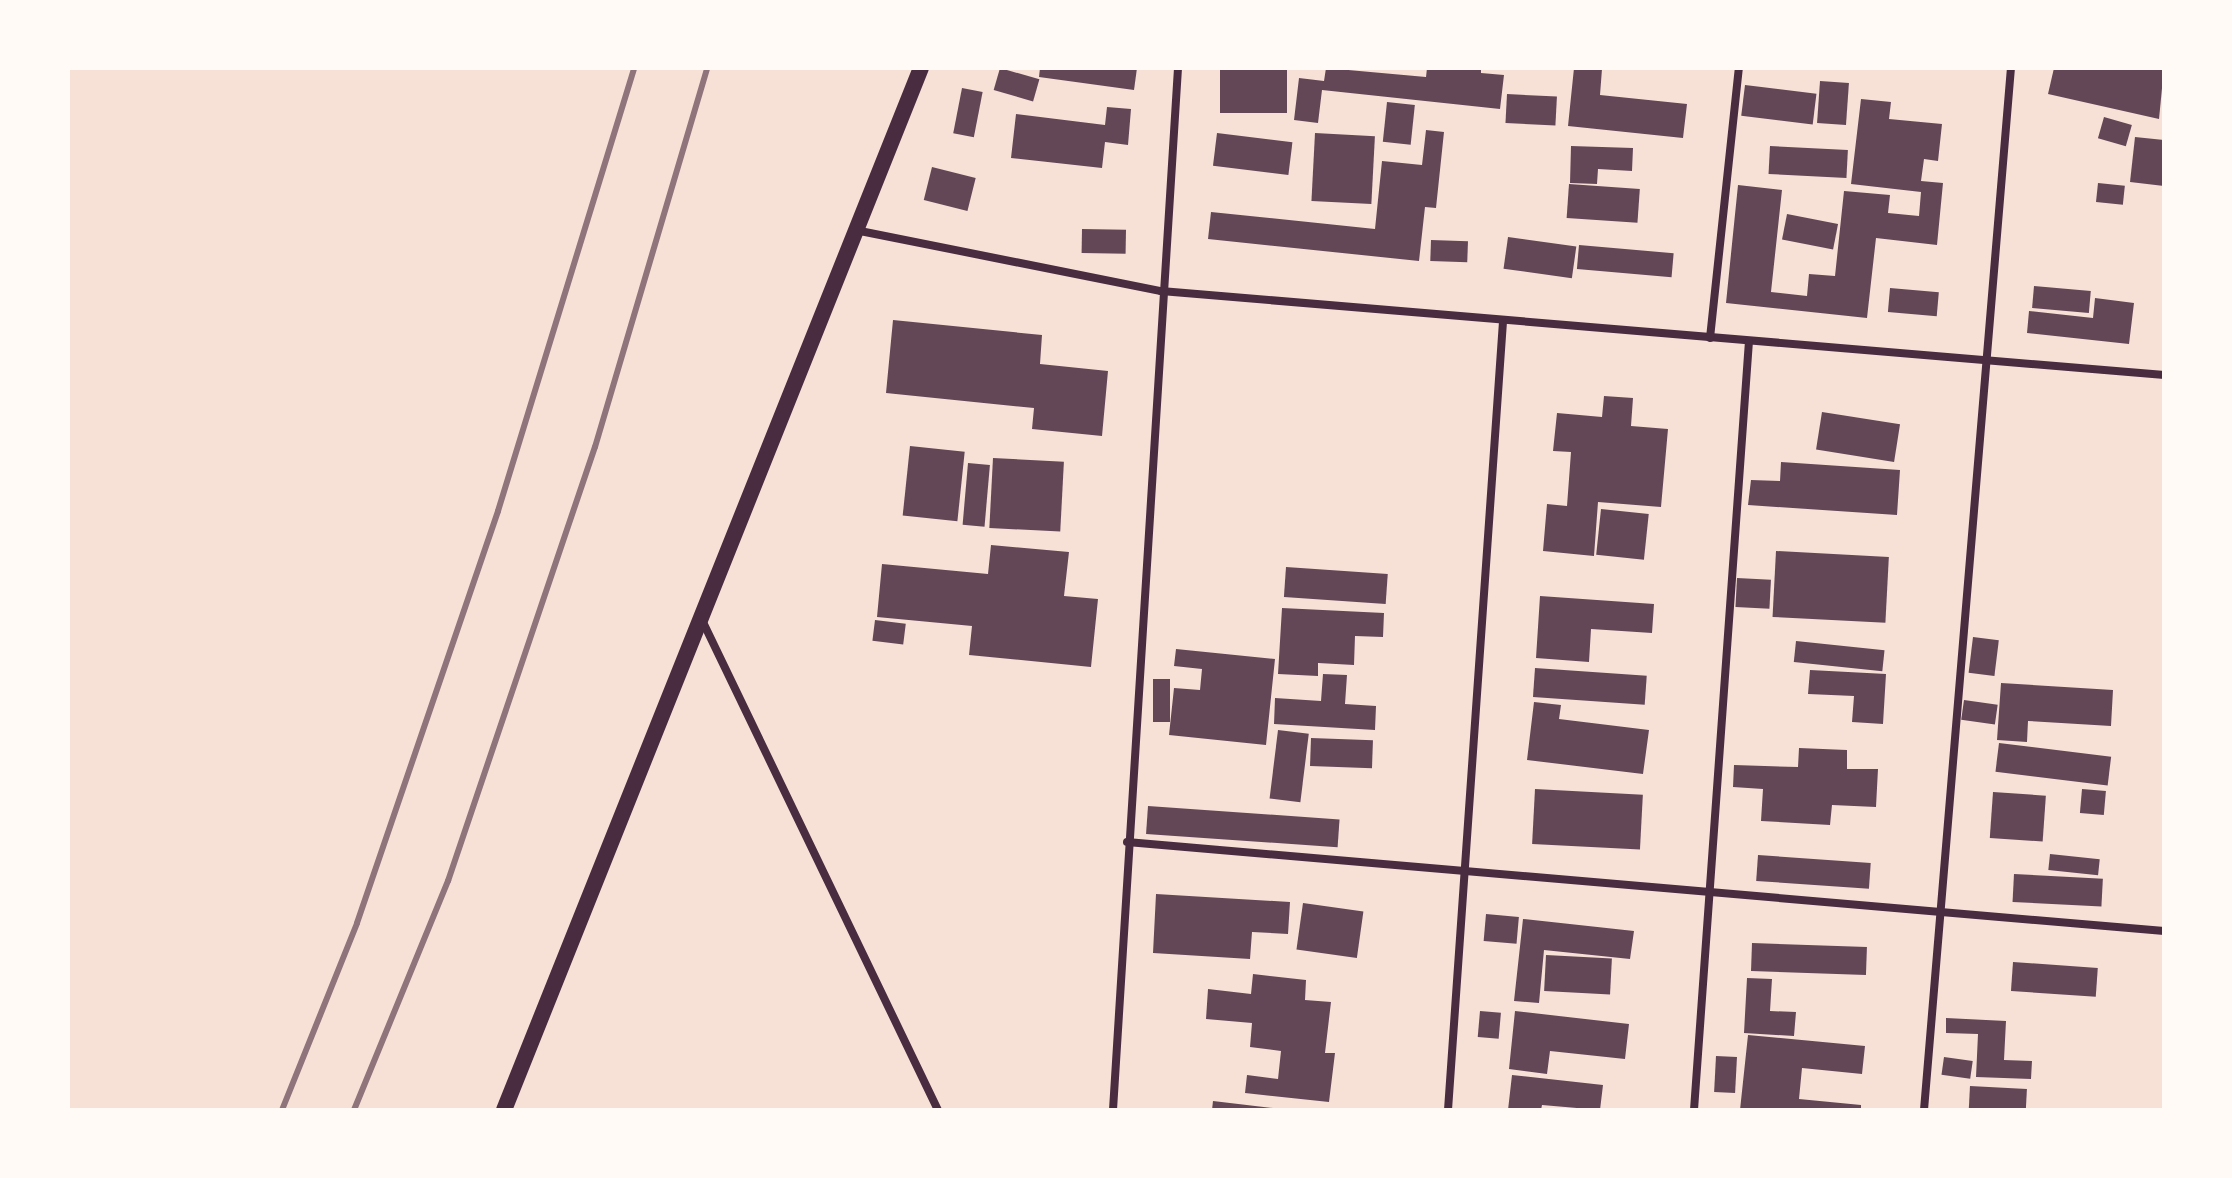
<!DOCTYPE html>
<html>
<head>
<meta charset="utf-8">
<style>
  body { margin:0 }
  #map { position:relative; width:2232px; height:1178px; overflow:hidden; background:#f7e1d7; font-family:"Fira Sans",sans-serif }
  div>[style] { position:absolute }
  .building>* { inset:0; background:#644757; transform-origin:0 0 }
  .minor>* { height:8px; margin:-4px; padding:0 4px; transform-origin:4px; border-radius:4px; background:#4a2c40 }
  .secondary>* { height:16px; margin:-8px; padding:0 8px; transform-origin:8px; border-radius:8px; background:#4a2c40 }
  .rail>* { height:6px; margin:-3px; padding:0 3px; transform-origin:3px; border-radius:3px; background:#8f747c }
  span { translate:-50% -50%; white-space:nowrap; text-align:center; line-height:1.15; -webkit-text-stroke:6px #fffaf5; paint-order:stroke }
  .frame { position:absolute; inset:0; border:70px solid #fffaf5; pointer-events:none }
</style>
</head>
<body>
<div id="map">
  <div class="building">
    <i style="left:1000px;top:68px;width:41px;height:23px;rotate:16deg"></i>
    <i style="clip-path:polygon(1040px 68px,1137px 68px,1134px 90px,1039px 77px)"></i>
    <i style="left:1220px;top:68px;width:67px;height:45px"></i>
    <i style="clip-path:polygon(1326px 68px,1426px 77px,1427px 68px,1481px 68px,1481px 73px,1504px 75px,1500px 109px,1322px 90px,1318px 123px,1294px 120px,1299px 78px,1324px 81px)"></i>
    <i style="clip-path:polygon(1574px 68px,1602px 69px,1600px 95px,1687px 104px,1683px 138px,1568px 126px)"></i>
    <i style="clip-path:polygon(2054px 68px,2164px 68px,2159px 119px,2048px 94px)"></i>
    <i style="left:1820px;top:81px;width:29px;height:42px;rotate:4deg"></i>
    <i style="left:1745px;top:85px;width:72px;height:31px;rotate:7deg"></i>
    <i style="left:962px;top:88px;width:21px;height:46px;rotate:11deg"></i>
    <i style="left:1507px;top:94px;width:50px;height:29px;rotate:3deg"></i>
    <i style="clip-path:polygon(1861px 99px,1891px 102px,1889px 119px,1942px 124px,1938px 161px,1924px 159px,1921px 181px,1943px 183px,1937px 245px,1876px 238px,1867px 318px,1726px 303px,1738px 185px,1782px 190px,1771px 292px,1807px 296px,1809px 274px,1835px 276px,1844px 191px,1890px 195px,1888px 213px,1919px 216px,1921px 192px,1851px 184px)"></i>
    <i style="left:1387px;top:102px;width:28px;height:40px;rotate:6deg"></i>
    <i style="clip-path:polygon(1107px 107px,1131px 109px,1128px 145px,1105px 142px,1102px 168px,1011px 158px,1016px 114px,1105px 125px)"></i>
    <i style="left:2104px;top:117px;width:29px;height:22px;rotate:16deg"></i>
    <i style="clip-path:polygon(1426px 130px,1444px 132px,1436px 208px,1425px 207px,1419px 261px,1208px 239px,1211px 212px,1375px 229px,1382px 161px,1422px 165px)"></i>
    <i style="left:1217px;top:133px;width:76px;height:33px;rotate:7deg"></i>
    <i style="left:1315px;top:133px;width:60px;height:68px;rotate:3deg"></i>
    <i style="clip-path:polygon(2135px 137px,2164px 140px,2164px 186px,2130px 182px)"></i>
    <i style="clip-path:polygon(1571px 146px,1633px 148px,1632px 171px,1598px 169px,1597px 184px,1570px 183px)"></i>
    <i style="left:1770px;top:146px;width:78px;height:28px;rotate:3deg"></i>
    <i style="left:932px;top:167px;width:45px;height:34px;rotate:14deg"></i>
    <i style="left:2098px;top:183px;width:27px;height:19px;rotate:6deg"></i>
    <i style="left:1569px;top:184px;width:71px;height:34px;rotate:4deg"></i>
    <i style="left:1787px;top:214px;width:52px;height:26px;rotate:11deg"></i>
    <i style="left:1082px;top:229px;width:44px;height:24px;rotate:1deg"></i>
    <i style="left:1508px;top:237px;width:69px;height:32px;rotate:8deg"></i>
    <i style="left:1431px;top:240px;width:37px;height:21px;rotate:2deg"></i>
    <i style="left:1579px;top:245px;width:95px;height:24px;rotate:5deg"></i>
    <i style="left:2034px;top:286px;width:57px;height:22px;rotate:5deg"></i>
    <i style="left:1890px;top:288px;width:49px;height:24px;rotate:5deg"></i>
    <i style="clip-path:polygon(2095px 298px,2134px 303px,2129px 344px,2027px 333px,2029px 311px,2093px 318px)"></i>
    <i style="clip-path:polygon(893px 320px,1042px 335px,1040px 364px,1108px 371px,1102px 436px,1032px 429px,1034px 408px,886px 393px)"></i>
    <i style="clip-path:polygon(1604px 396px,1633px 398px,1631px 426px,1668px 429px,1661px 507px,1598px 502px,1594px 556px,1543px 551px,1547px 504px,1567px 506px,1571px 452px,1553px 451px,1557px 413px,1602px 417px)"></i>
    <i style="left:1822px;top:412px;width:79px;height:38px;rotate:9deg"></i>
    <i style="left:910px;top:446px;width:55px;height:70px;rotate:6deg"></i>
    <i style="left:993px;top:458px;width:71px;height:70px;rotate:3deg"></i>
    <i style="clip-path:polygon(1781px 462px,1900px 470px,1897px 515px,1748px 505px,1751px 480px,1780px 481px)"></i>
    <i style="left:968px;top:463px;width:22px;height:62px;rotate:5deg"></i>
    <i style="left:1601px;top:509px;width:48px;height:46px;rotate:6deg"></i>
    <i style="clip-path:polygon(991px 545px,1069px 552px,1064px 596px,1098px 599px,1091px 667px,969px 655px,972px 626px,877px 617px,882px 564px,988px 574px)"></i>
    <i style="left:1776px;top:551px;width:113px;height:66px;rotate:3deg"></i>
    <i style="left:1286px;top:567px;width:102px;height:30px;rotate:4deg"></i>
    <i style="left:1737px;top:578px;width:34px;height:29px;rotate:3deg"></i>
    <i style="clip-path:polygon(1540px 596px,1654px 604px,1652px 633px,1591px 629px,1589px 662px,1536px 658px)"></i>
    <i style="clip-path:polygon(1282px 608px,1384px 613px,1383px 637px,1355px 636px,1354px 665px,1318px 663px,1318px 676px,1278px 674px)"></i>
    <i style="left:875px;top:620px;width:31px;height:21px;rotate:7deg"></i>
    <i style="left:1973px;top:637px;width:26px;height:36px;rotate:7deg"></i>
    <i style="left:1796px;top:641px;width:89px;height:21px;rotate:6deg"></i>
    <i style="clip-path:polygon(1176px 649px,1275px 659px,1266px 745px,1169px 735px,1174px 688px,1200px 690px,1202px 669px,1174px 666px)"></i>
    <i style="left:1535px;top:668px;width:112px;height:29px;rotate:4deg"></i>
    <i style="clip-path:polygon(1810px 670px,1886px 674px,1883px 724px,1852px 722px,1854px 696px,1808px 694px)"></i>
    <i style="clip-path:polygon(1323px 674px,1347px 675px,1345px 704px,1376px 706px,1375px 730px,1274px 724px,1275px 698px,1321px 701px)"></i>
    <i style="left:1153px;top:679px;width:17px;height:43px"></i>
    <i style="clip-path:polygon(2001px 683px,2113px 690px,2111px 726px,2028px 721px,2027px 742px,1997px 740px)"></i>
    <i style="left:1964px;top:700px;width:34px;height:20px;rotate:8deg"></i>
    <i style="clip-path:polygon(1534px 702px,1561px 705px,1559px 719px,1649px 730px,1643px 774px,1527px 760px)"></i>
    <i style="left:1278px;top:730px;width:31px;height:69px;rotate:7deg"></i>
    <i style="left:1311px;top:738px;width:62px;height:28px;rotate:2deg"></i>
    <i style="left:1999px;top:743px;width:113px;height:29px;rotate:7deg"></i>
    <i style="clip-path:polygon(1799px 748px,1847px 750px,1847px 769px,1878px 769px,1876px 807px,1832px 805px,1830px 825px,1761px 821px,1763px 789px,1733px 787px,1734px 765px,1798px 767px)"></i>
    <i style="left:1535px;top:789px;width:108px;height:55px;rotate:3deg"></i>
    <i style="left:2082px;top:789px;width:24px;height:24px;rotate:5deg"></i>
    <i style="left:1993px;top:792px;width:53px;height:46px;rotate:4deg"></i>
    <i style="left:1148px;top:806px;width:192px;height:28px;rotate:4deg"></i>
    <i style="left:2050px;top:854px;width:50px;height:16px;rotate:6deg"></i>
    <i style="left:1758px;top:855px;width:113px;height:26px;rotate:4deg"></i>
    <i style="left:2014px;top:874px;width:89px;height:28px;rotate:3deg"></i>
    <i style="clip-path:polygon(1156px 894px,1290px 902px,1288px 934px,1252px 932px,1250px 959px,1153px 953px)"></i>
    <i style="left:1303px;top:903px;width:61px;height:47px;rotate:8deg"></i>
    <i style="left:1486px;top:914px;width:33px;height:27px;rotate:5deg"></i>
    <i style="clip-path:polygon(1523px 919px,1634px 931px,1630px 959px,1544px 950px,1539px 1003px,1514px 1001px)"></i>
    <i style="left:1752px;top:943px;width:115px;height:28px;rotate:2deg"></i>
    <i style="left:1546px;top:955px;width:66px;height:36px;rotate:3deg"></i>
    <i style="left:2013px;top:962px;width:85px;height:29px;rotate:4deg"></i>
    <i style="clip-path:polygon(1253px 974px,1306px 980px,1305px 1000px,1331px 1002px,1325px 1053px,1335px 1053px,1329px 1102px,1245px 1093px,1247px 1075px,1278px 1079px,1281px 1051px,1250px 1047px,1252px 1023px,1206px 1019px,1208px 989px,1251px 994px)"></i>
    <i style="clip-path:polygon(1747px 978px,1772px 979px,1770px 1011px,1796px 1012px,1794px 1036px,1744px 1033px)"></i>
    <i style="left:1480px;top:1011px;width:21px;height:26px;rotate:5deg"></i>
    <i style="clip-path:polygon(1515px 1011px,1629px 1024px,1625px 1059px,1550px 1051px,1547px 1074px,1509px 1069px)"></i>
    <i style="clip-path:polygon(1946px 1018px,2006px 1021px,2004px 1060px,2032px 1061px,2031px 1079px,1976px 1077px,1978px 1034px,1946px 1033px)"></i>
    <i style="clip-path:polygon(1748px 1035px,1865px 1046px,1862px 1074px,1802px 1068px,1799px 1099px,1861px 1105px,1861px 1110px,1740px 1110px)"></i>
    <i style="left:1716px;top:1056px;width:21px;height:36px;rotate:3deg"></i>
    <i style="left:1944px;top:1057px;width:29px;height:18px;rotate:8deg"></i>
    <i style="clip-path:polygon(1512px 1075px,1603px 1085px,1600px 1110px,1542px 1105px,1541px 1110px,1508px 1110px)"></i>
    <i style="left:1970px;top:1086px;width:57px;height:24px;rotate:3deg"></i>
    <i style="clip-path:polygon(1213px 1101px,1273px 1108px,1273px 1110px,1212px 1110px)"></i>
  </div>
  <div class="minor">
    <i style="left:855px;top:230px;width:312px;rotate:11.3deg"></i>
    <i style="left:1161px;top:291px;width:1007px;rotate:4.79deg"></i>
    <i style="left:1710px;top:338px;width:272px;rotate:-83.9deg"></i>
    <i style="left:701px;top:618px;width:546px;rotate:64.28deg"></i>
    <i style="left:1127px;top:842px;width:1041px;rotate:4.91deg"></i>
    <i style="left:1113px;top:1110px;width:1044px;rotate:-86.43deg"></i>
    <i style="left:1448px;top:1110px;width:790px;rotate:-86.01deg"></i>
    <i style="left:1694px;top:1110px;width:771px;rotate:-85.91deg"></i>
    <i style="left:1924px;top:1110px;width:1046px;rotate:-85.23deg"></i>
  </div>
  <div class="secondary">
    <i style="left:504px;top:1110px;width:1122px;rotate:-68.19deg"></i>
  </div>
  <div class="rail">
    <i style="left:282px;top:1110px;width:201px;rotate:-68.1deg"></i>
    <i style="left:357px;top:923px;width:435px;rotate:-71.1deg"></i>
    <i style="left:498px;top:511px;width:463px;rotate:-72.9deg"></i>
    <i style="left:354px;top:1110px;width:248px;rotate:-67.7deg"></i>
    <i style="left:448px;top:881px;width:458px;rotate:-71.3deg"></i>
    <i style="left:595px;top:447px;width:395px;rotate:-73.5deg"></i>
  </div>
  <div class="frame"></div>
</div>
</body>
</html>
